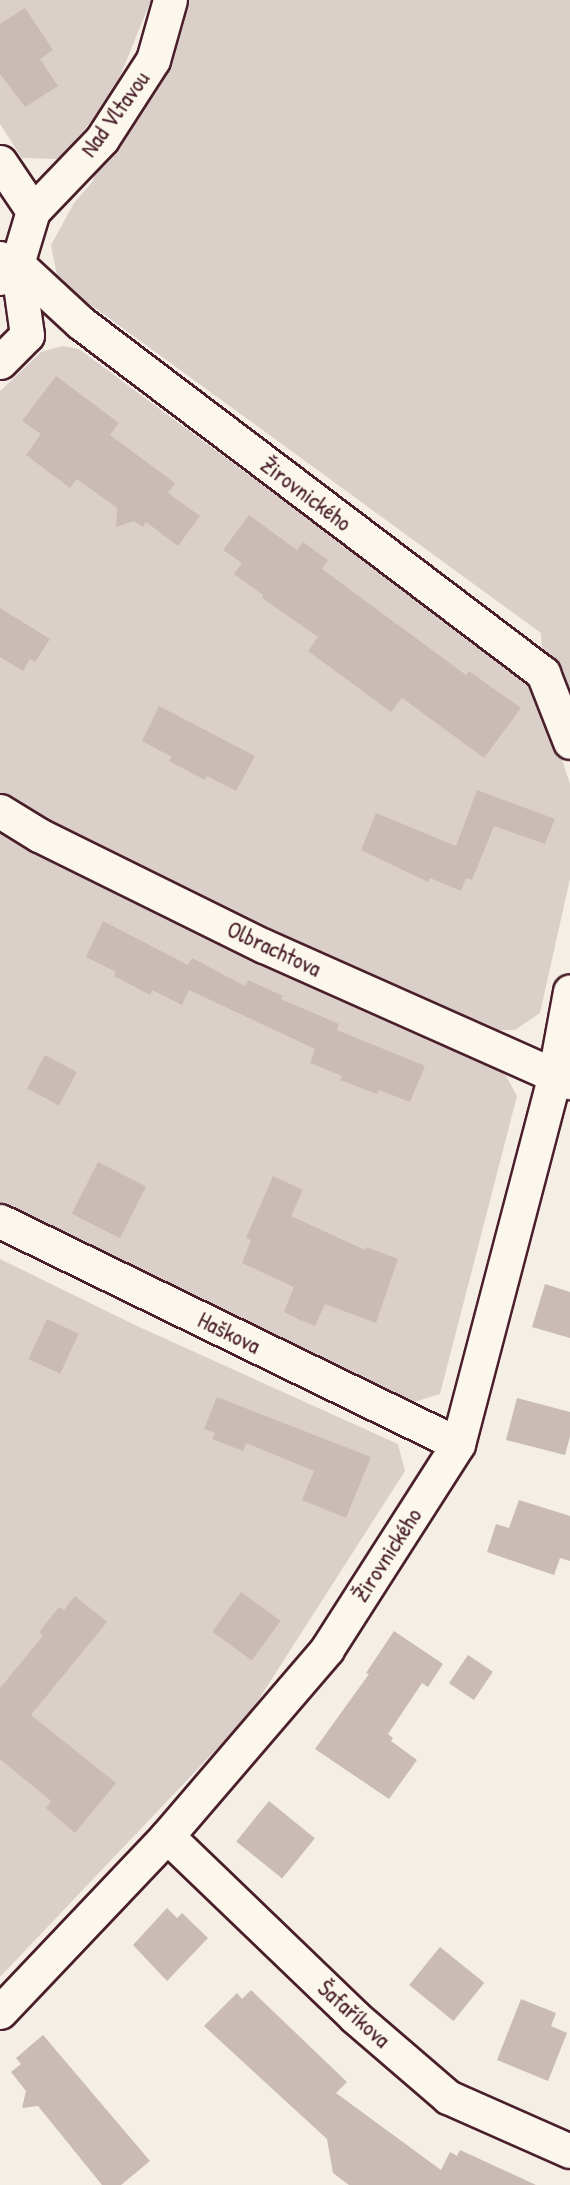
<!DOCTYPE html>
<html>
<head>
<meta charset="utf-8">
<style>
  body { margin:0 }
  #map { position:relative; width:570px; height:2185px; overflow:hidden; background:#f4eee4; font-family:"Patrick Hand",sans-serif }
  div>[style] { position:absolute }
  .green>* { inset:0; background:#dbd0c9 }
  .building>* { inset:0; background:#cabbb6; transform-origin:0 0 }
  .roads { filter:drop-shadow(2px 0 #4a1f2b) drop-shadow(-2px 0 #4a1f2b) drop-shadow(0 2px #4a1f2b) drop-shadow(0 -2px #4a1f2b) }
  .minor>* { height:33px; margin:-16.5px; padding:0 16.5px; transform-origin:16.5px; border-radius:16.5px; background:#fbf7ec }
  span { translate:-50% -50%; white-space:nowrap; text-align:center; line-height:1.15; -webkit-text-stroke:5px #fbf7ec; paint-order:stroke }
  .street-label { font-size:23px; color:#4a1f2b }
</style>
</head>
<body>
<div id="map">
  <div class="green">
    <i style="clip-path:polygon(0 0,151px 0,112px 96px,60px 159px,22px 158px,0 124px)"></i>
    <i style="clip-path:polygon(184px 0,570px 0,570px 698px,542px 652px,541px 633px,58px 281px,51px 245px,74px 203px,93px 181px,95px 165px)"></i>
    <i style="clip-path:polygon(62px 346px,79px 349px,539px 690px,570px 784px,570px 879px,540px 1013px,515px 1030px,493px 1030px,268px 942px,0 798px,0 391px,41px 352px)"></i>
    <i style="clip-path:polygon(0 829px,80px 875px,269px 969px,486px 1058px,506px 1076px,517px 1096px,440px 1394px,414px 1402px,0 1205px)"></i>
    <i style="clip-path:polygon(0 1259px,137px 1326px,398px 1444px,405px 1471px,248px 1716px,0 1977px)"></i>
  </div>
  <div class="building">
    <i style="clip-path:polygon(25px 8px,53px 50px,40px 59px,58px 86px,25px 107px,0 74px,0 24px)"></i>
    <i style="clip-path:polygon(56px 376px,119px 423px,110px 435px,175px 483px,168px 493px,200px 516px,178px 546px,146px 522px,143px 527px,134px 521px,116px 527px,117px 508px,77px 479px,70px 488px,26px 455px,41px 434px,22px 421px)"></i>
    <i style="clip-path:polygon(249px 515px,297px 550px,303px 542px,328px 560px,322px 569px,466px 675px,469px 671px,521px 708px,484px 758px,402px 698px,391px 712px,308px 651px,318px 637px,262px 598px,263px 595px,234px 574px,242px 563px,223px 550px)"></i>
    <i style="clip-path:polygon(0 608px,50px 639px,35px 662px,30px 659px,23px 671px,0 657px)"></i>
    <i style="clip-path:polygon(159px 706px,255px 756px,236px 791px,207px 776px,205px 780px,169px 761px,172px 757px,142px 741px)"></i>
    <i style="clip-path:polygon(477px 790px,555px 819px,545px 844px,494px 826px,472px 880px,466px 878px,461px 891px,430px 878px,428px 882px,361px 850px,376px 813px,456px 846px)"></i>
    <i style="clip-path:polygon(103px 921px,188px 965px,192px 958px,245px 986px,248px 980px,283px 996px,281px 999px,339px 1024px,337px 1030px,425px 1066px,410px 1102px,379px 1090px,377px 1094px,340px 1080px,342px 1076px,310px 1063px,315px 1049px,189px 990px,182px 1005px,152px 990px,150px 995px,114px 976px,116px 972px,86px 957px)"></i>
    <i style="left:45px;top:1055px;width:36px;height:38px;rotate:28deg"></i>
    <i style="left:98px;top:1162px;width:54px;height:58px;rotate:27deg"></i>
    <i style="clip-path:polygon(273px 1176px,303px 1190px,291px 1216px,365px 1250px,366px 1247px,398px 1259px,376px 1323px,325px 1304px,315px 1326px,298px 1319px,284px 1312px,294px 1287px,242px 1263px,251px 1240px,246px 1238px)"></i>
    <i style="clip-path:polygon(545px 1284px,570px 1292px,570px 1338px,532px 1327px)"></i>
    <i style="left:47px;top:1319px;width:35px;height:44px;rotate:25deg"></i>
    <i style="clip-path:polygon(217px 1397px,371px 1457px,346px 1518px,302px 1500px,314px 1471px,246px 1443px,243px 1451px,212px 1439px,215px 1433px,204px 1429px)"></i>
    <i style="clip-path:polygon(517px 1398px,570px 1412px,570px 1436px,565px 1455px,506px 1440px)"></i>
    <i style="clip-path:polygon(519px 1500px,570px 1516px,570px 1561px,560px 1558px,554px 1575px,487px 1552px,496px 1524px,509px 1528px)"></i>
    <i style="left:241px;top:1592px;width:49px;height:49px;rotate:36deg"></i>
    <i style="clip-path:polygon(75px 1596px,107px 1622px,31px 1715px,116px 1783px,75px 1833px,46px 1808px,51px 1801px,0 1759px,0 1688px,43px 1636px,39px 1632px,59px 1607px,64px 1610px)"></i>
    <i style="clip-path:polygon(394px 1631px,443px 1664px,428px 1687px,422px 1683px,388px 1734px,393px 1738px,391px 1741px,417px 1760px,389px 1799px,315px 1749px,369px 1674px,366px 1673px)"></i>
    <i style="left:468px;top:1655px;width:30px;height:34px;rotate:34deg"></i>
    <i style="left:269px;top:1801px;width:59px;height:52px;rotate:39deg"></i>
    <i style="clip-path:polygon(167px 1908px,177px 1918px,182px 1913px,208px 1938px,167px 1981px,133px 1945px)"></i>
    <i style="left:440px;top:1947px;width:57px;height:49px;rotate:39deg"></i>
    <i style="clip-path:polygon(251px 1990px,347px 2082px,336px 2093px,441px 2170px,450px 2152px,457px 2156px,460px 2150px,536px 2185px,349px 2185px,333px 2173px,327px 2139px,204px 2026px,237px 1993px,242px 1999px)"></i>
    <i style="clip-path:polygon(521px 1999px,556px 2013px,551px 2026px,567px 2033px,548px 2081px,497px 2060px)"></i>
    <i style="clip-path:polygon(43px 2035px,150px 2161px,121px 2185px,102px 2185px,38px 2106px,22px 2108px,26px 2091px,11px 2072px,21px 2064px,16px 2058px)"></i>
  </div>
  <div class="roads">
    <div class="minor">
      <i style="left:0;top:162px;width:59px;rotate:56deg"></i>
      <i style="left:0;top:258px;width:18px;rotate:19deg"></i>
      <i style="left:17px;top:264px;width:87px;rotate:42.7deg"></i>
      <i style="left:81px;top:323px;width:580px;rotate:37.15deg"></i>
      <i style="left:543px;top:673px;width:74px;rotate:68.6deg"></i>
      <i style="left:0;top:278px;width:22px;rotate:-39deg"></i>
      <i style="left:17px;top:264px;width:55px;rotate:-73.2deg"></i>
      <i style="left:33px;top:211px;width:100px;rotate:-46.2deg"></i>
      <i style="left:102px;top:139px;width:94px;rotate:-57.2deg"></i>
      <i style="left:153px;top:60px;width:62px;rotate:-74.2deg"></i>
      <i style="left:0;top:362px;width:38px;rotate:-45deg"></i>
      <i style="left:27px;top:335px;width:72px;rotate:-98deg"></i>
      <i style="left:0;top:811px;width:46px;rotate:31.6deg"></i>
      <i style="left:39px;top:835px;width:251px;rotate:26.3deg"></i>
      <i style="left:264px;top:946px;width:335px;rotate:24deg"></i>
      <i style="left:0;top:1221px;width:509px;rotate:25.96deg"></i>
      <i style="left:167px;top:1836px;width:261px;rotate:43.9deg"></i>
      <i style="left:355px;top:2017px;width:123px;rotate:40.7deg"></i>
      <i style="left:448px;top:2097px;width:133px;rotate:23.9deg"></i>
      <i style="left:0;top:2012px;width:243px;rotate:-46.5deg"></i>
      <i style="left:167px;top:1836px;width:246px;rotate:-49.4deg"></i>
      <i style="left:327px;top:1649px;width:243px;rotate:-57.4deg"></i>
      <i style="left:458px;top:1444px;width:383px;rotate:-75.3deg"></i>
      <i style="left:555px;top:1073px;width:83px;rotate:-79.6deg"></i>
    </div>
  </div>
  <div class="street-label">
    <span style="left:115px;top:114px;rotate:-54deg">Nad Vltavou</span>
    <span style="left:306px;top:494px;rotate:37deg">Žirovnického</span>
    <span style="left:274px;top:949px;rotate:25deg">Olbrachtova</span>
    <span style="left:229px;top:1333px;rotate:26deg">Haškova</span>
    <span style="left:387px;top:1555px;rotate:-57deg">Žirovnického</span>
    <span style="left:354px;top:2014px;rotate:42deg">Šafaříkova</span>
  </div>
</div>
</body>
</html>
